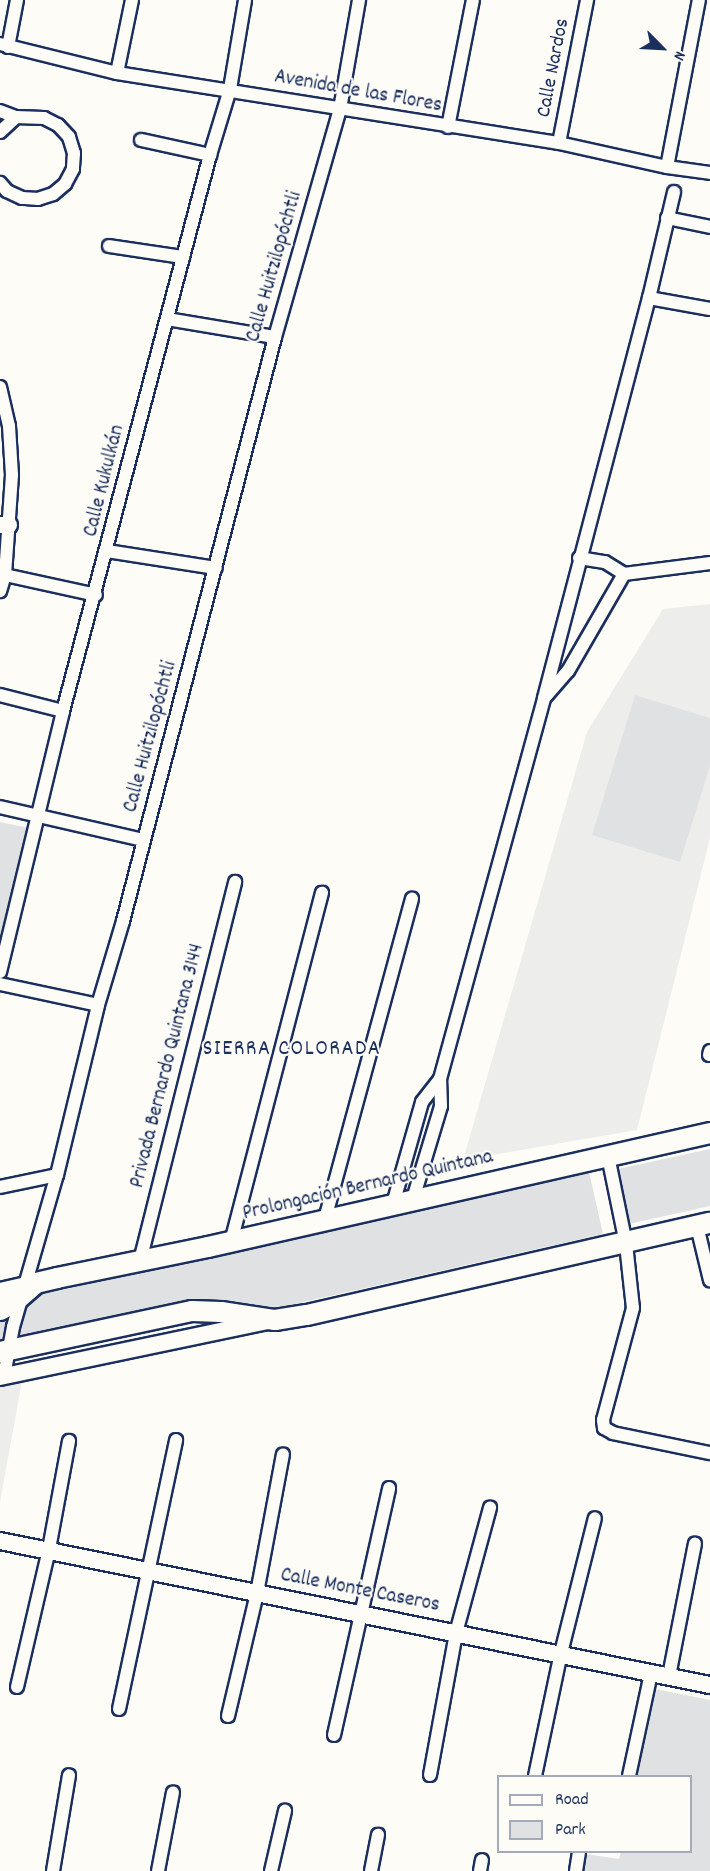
<!DOCTYPE html>
<html>
<head>
<meta charset="utf-8">
<style>
  body { margin:0 }
  #map { position:relative; width:710px; height:1871px; overflow:hidden; background:#fdfcf7; font-family:Dekko,sans-serif }
  div>[style] { position:absolute }
  .built>* { inset:0; background:#edeeec }
  .green>* { inset:0; background:#e0e1e3 }
  .roads { filter:drop-shadow(2px 0 #1b2f5e) drop-shadow(-2px 0 #1b2f5e) drop-shadow(0 2px #1b2f5e) drop-shadow(0 -2px #1b2f5e) }
  .street>* { height:12px; margin:-6px; padding:0 6px; transform-origin:6px; border-radius:6px; background:#fdfcf7 }
  .secondary>* { height:16px; margin:-8px; padding:0 8px; transform-origin:8px; border-radius:8px; background:#fdfcf7 }
  .primary>* { height:20px; margin:-10px; padding:0 10px; transform-origin:10px; border-radius:10px; background:#fdfcf7 }
  span { translate:-50% -50%; white-space:nowrap; text-align:center; line-height:1.15; -webkit-text-stroke:4.5px #fdfcf7; paint-order:stroke }
  .street-label { font-size:21px; color:#1b2f5e }
  .neighbourhood-label { font-size:22px; color:#1b2f5e; letter-spacing:1.5px }
  .legend { position:absolute; left:497px; top:1775px; width:195px; height:78px; box-sizing:border-box; background:#fdfcf7; border:2px solid #a3aaba; margin:0; padding:8px 10px; list-style:none; font-size:18px; color:#1b2f5e }
  .legend li { display:flex; align-items:center; gap:12px; height:30px }
  .legend b { width:30px; border:2px solid #a3aaba }
  .north { position:absolute; left:632px; top:18px; width:60px; height:60px; -webkit-text-stroke:4px #fdfcf7; paint-order:stroke; rotate:114deg; font-size:16px; font-weight:700; line-height:24px; text-align:center; color:#1b2f5e }
  .north::after { content:''; display:block; margin:auto; width:21px; height:27px; background:#1b2f5e; clip-path:polygon(50% 0,100% 100%,50% 72%,0 100%) }
</style>
</head>
<body>
<div id="map">
  <div class="built">
    <i style="clip-path:polygon(710px 604px,710px 838px,637px 1130px,463px 1160px,587px 732px,663px 609px)"></i>
    <i style="clip-path:polygon(22px 1381px,0 1502px,0 1387px)"></i>
  </div>
  <div class="green">
    <i style="clip-path:polygon(635px 695px,710px 718px,710px 766px,680px 862px,592px 835px)"></i>
    <i style="clip-path:polygon(0 822px,29px 828px,0 941px)"></i>
    <i style="clip-path:polygon(710px 1149px,710px 1206px,629px 1224px,618px 1169px)"></i>
    <i style="clip-path:polygon(589px 1172px,603px 1234px,286px 1306px,262px 1308px,190px 1301px,0 1345px,0 1304px)"></i>
    <i style="clip-path:polygon(655px 1689px,710px 1700px,710px 1871px,583px 1871px,586px 1854px,619px 1859px,621px 1852px,690px 1852px,690px 1776px,637px 1776px)"></i>
  </div>
  <div class="roads">
    <div class="street">
      <i style="left:0;top:44px;width:121px;rotate:13.9deg"></i>
      <i style="left:117px;top:73px;width:448px;rotate:9deg"></i>
      <i style="left:559px;top:143px;width:111px;rotate:12.5deg"></i>
      <i style="left:667px;top:167px;width:43px;rotate:7.9deg"></i>
      <i style="left:8px;top:47px;width:48px;rotate:-79.2deg"></i>
      <i style="left:117px;top:73px;width:75px;rotate:-78.4deg"></i>
      <i style="left:0;top:111px;width:17px;rotate:21deg"></i>
      <i style="left:16px;top:117px;width:28px;rotate:2deg"></i>
      <i style="left:44px;top:118px;width:16px;rotate:27deg"></i>
      <i style="left:58px;top:125px;width:16px;rotate:47deg"></i>
      <i style="left:69px;top:137px;width:17px;rotate:73deg"></i>
      <i style="left:74px;top:153px;width:16px;rotate:94deg"></i>
      <i style="left:73px;top:169px;width:17px;rotate:118deg"></i>
      <i style="left:65px;top:184px;width:16px;rotate:140deg"></i>
      <i style="left:53px;top:194px;width:16px;rotate:162deg"></i>
      <i style="left:38px;top:199px;width:16px;rotate:-176deg"></i>
      <i style="left:22px;top:198px;width:17px;rotate:-155deg"></i>
      <i style="left:7px;top:191px;width:11px;rotate:-131deg"></i>
      <i style="left:448px;top:127px;width:129px;rotate:-78.9deg"></i>
      <i style="left:0;top:132px;width:22px;rotate:-43deg"></i>
      <i style="left:141px;top:140px;width:71px;rotate:12.3deg"></i>
      <i style="left:559px;top:143px;width:146px;rotate:-78.9deg"></i>
      <i style="left:667px;top:167px;width:170px;rotate:-79.2deg"></i>
      <i style="left:667px;top:218px;width:44px;rotate:11.8deg"></i>
      <i style="left:109px;top:246px;width:75px;rotate:8.5deg"></i>
      <i style="left:649px;top:298px;width:62px;rotate:10.2deg"></i>
      <i style="left:167px;top:319px;width:109px;rotate:9.5deg"></i>
      <i style="left:0;top:387px;width:40px;rotate:77deg"></i>
      <i style="left:9px;top:426px;width:49px;rotate:86.5deg"></i>
      <i style="left:12px;top:475px;width:100px;rotate:94deg"></i>
      <i style="left:5px;top:575px;width:17px;rotate:107deg"></i>
      <i style="left:107px;top:551px;width:110px;rotate:8.9deg"></i>
      <i style="left:579px;top:558px;width:26px;rotate:9deg"></i>
      <i style="left:605px;top:562px;width:22px;rotate:32deg"></i>
      <i style="left:624px;top:574px;width:87px;rotate:-7.3deg"></i>
      <i style="left:5px;top:575px;width:93px;rotate:12.4deg"></i>
      <i style="left:0;top:695px;width:65px;rotate:14.3deg"></i>
      <i style="left:546px;top:696px;width:33px;rotate:-49deg"></i>
      <i style="left:568px;top:671px;width:112px;rotate:-60deg"></i>
      <i style="left:0;top:807px;width:147px;rotate:13deg"></i>
      <i style="left:0;top:972px;width:268px;rotate:-76.4deg"></i>
      <i style="left:63px;top:711px;width:575px;rotate:-75.19deg"></i>
      <i style="left:210px;top:155px;width:69px;rotate:-73.1deg"></i>
      <i style="left:230px;top:89px;width:90px;rotate:-80.4deg"></i>
      <i style="left:0;top:984px;width:100px;rotate:12.1deg"></i>
      <i style="left:709px;top:1055px;width:4px;rotate:-76deg"></i>
      <i style="left:608px;top:1156px;width:90px;rotate:78.4deg"></i>
      <i style="left:626px;top:1244px;width:64px;rotate:83.8deg"></i>
      <i style="left:633px;top:1308px;width:116px;rotate:105deg"></i>
      <i style="left:603px;top:1420px;width:8px;rotate:83deg"></i>
      <i style="left:604px;top:1428px;width:10px;rotate:29deg"></i>
      <i style="left:613px;top:1433px;width:99px;rotate:11.7deg"></i>
      <i style="left:0;top:1187px;width:58px;rotate:-11.9deg"></i>
      <i style="left:413px;top:1199px;width:97px;rotate:-73.2deg"></i>
      <i style="left:441px;top:1106px;width:27px;rotate:-92deg"></i>
      <i style="left:440px;top:1079px;width:395px;rotate:-74.7deg"></i>
      <i style="left:544px;top:698px;width:414px;rotate:-75.3deg"></i>
      <i style="left:649px;top:298px;width:109px;rotate:-76.7deg"></i>
      <i style="left:393px;top:1204px;width:106px;rotate:-74.1deg"></i>
      <i style="left:422px;top:1102px;width:29px;rotate:-52deg"></i>
      <i style="left:325px;top:1219px;width:332px;rotate:-74.8deg"></i>
      <i style="left:697px;top:1226px;width:56px;rotate:76.5deg"></i>
      <i style="left:231px;top:1242px;width:361px;rotate:-75.4deg"></i>
      <i style="left:140px;top:1261px;width:391px;rotate:-75.9deg"></i>
      <i style="left:4px;top:1376px;width:50px;rotate:-79.6deg"></i>
      <i style="left:13px;top:1327px;width:158px;rotate:-73.9deg"></i>
      <i style="left:57px;top:1175px;width:175px;rotate:-76.4deg"></i>
      <i style="left:98px;top:1005px;width:88px;rotate:-73.4deg"></i>
      <i style="left:123px;top:921px;width:603px;rotate:-75.41deg"></i>
      <i style="left:275px;top:337px;width:237px;rotate:-74.1deg"></i>
      <i style="left:340px;top:109px;width:111px;rotate:-80.1deg"></i>
      <i style="left:669px;top:1676px;width:135px;rotate:-78.9deg"></i>
      <i style="left:17px;top:1687px;width:142px;rotate:-76.9deg"></i>
      <i style="left:49px;top:1549px;width:110px;rotate:-79.5deg"></i>
      <i style="left:119px;top:1709px;width:275px;rotate:-78deg"></i>
      <i style="left:228px;top:1716px;width:126px;rotate:-76.7deg"></i>
      <i style="left:257px;top:1593px;width:141px;rotate:-79.4deg"></i>
      <i style="left:334px;top:1735px;width:253px;rotate:-77.4deg"></i>
      <i style="left:430px;top:1775px;width:144px;rotate:-79.6deg"></i>
      <i style="left:456px;top:1633px;width:130px;rotate:-74.8deg"></i>
      <i style="left:535px;top:1776px;width:122px;rotate:-78.1deg"></i>
      <i style="left:560px;top:1657px;width:143px;rotate:-75.9deg"></i>
      <i style="left:629px;top:1776px;width:105px;rotate:-77.9deg"></i>
      <i style="left:53px;top:1871px;width:97px;rotate:-80.5deg"></i>
      <i style="left:158px;top:1871px;width:80px;rotate:-79.2deg"></i>
      <i style="left:271px;top:1871px;width:62px;rotate:-76.9deg"></i>
      <i style="left:371px;top:1871px;width:37px;rotate:-79deg"></i>
      <i style="left:480px;top:1871px;width:11px;rotate:-80deg"></i>
      <i style="left:576px;top:1871px;width:19px;rotate:-81deg"></i>
    </div>
    <div class="secondary">
      <i style="left:0;top:525px;width:9px"></i>
      <i style="left:0;top:1291px;width:37px;rotate:-13deg"></i>
      <i style="left:0;top:1377px;width:275px;rotate:-11.8deg"></i>
      <i style="left:0;top:1541px;width:724px;rotate:11.47deg"></i>
    </div>
    <div class="primary">
      <i style="left:0;top:1310px;width:13px;rotate:-27deg"></i>
      <i style="left:12px;top:1304px;width:32px;rotate:-41deg"></i>
      <i style="left:36px;top:1283px;width:22px;rotate:-13deg"></i>
      <i style="left:57px;top:1278px;width:154px;rotate:-11.6deg"></i>
      <i style="left:208px;top:1247px;width:515px;rotate:-12.79deg"></i>
      <i style="left:0;top:1352px;width:196px;rotate:-12.1deg"></i>
      <i style="left:192px;top:1311px;width:29px;rotate:2deg"></i>
      <i style="left:221px;top:1312px;width:55px;rotate:8.4deg"></i>
      <i style="left:275px;top:1320px;width:32px;rotate:-9deg"></i>
      <i style="left:307px;top:1315px;width:413px;rotate:-12.9deg"></i>
    </div>
  </div>
  <div class="street-label">
    <span style="left:554px;top:68px;rotate:-79deg">Calle Nardos</span>
    <span style="left:358px;top:92px;rotate:10deg">Avenida de las Flores</span>
    <span style="left:275px;top:267px;rotate:-74deg">Calle Huitzilopóchtli</span>
    <span style="left:105px;top:481px;rotate:-76deg">Calle Kukulkán</span>
    <span style="left:151px;top:737px;rotate:-75deg">Calle Huitzilopóchtli</span>
    <span style="left:168px;top:1066px;rotate:-76deg">Privada Bernardo Quintana 3144</span>
    <span style="left:368px;top:1186px;rotate:-13deg">Prolongación Bernardo Quintana</span>
    <span style="left:360px;top:1591px;rotate:11deg">Calle Monte Caseros</span>
  </div>
  <div class="neighbourhood-label">
    <span style="left:292px;top:1050px">SIERRA COLORADA</span>
  </div>
  <ul class="legend">
  <li><b style="height:8px;background:#fdfcf7"></b>Road</li>
  <li><b style="height:16px;background:#e0e1e3"></b>Park</li>
  </ul>
  <div class="north">N</div>
</div>
</body>
</html>
